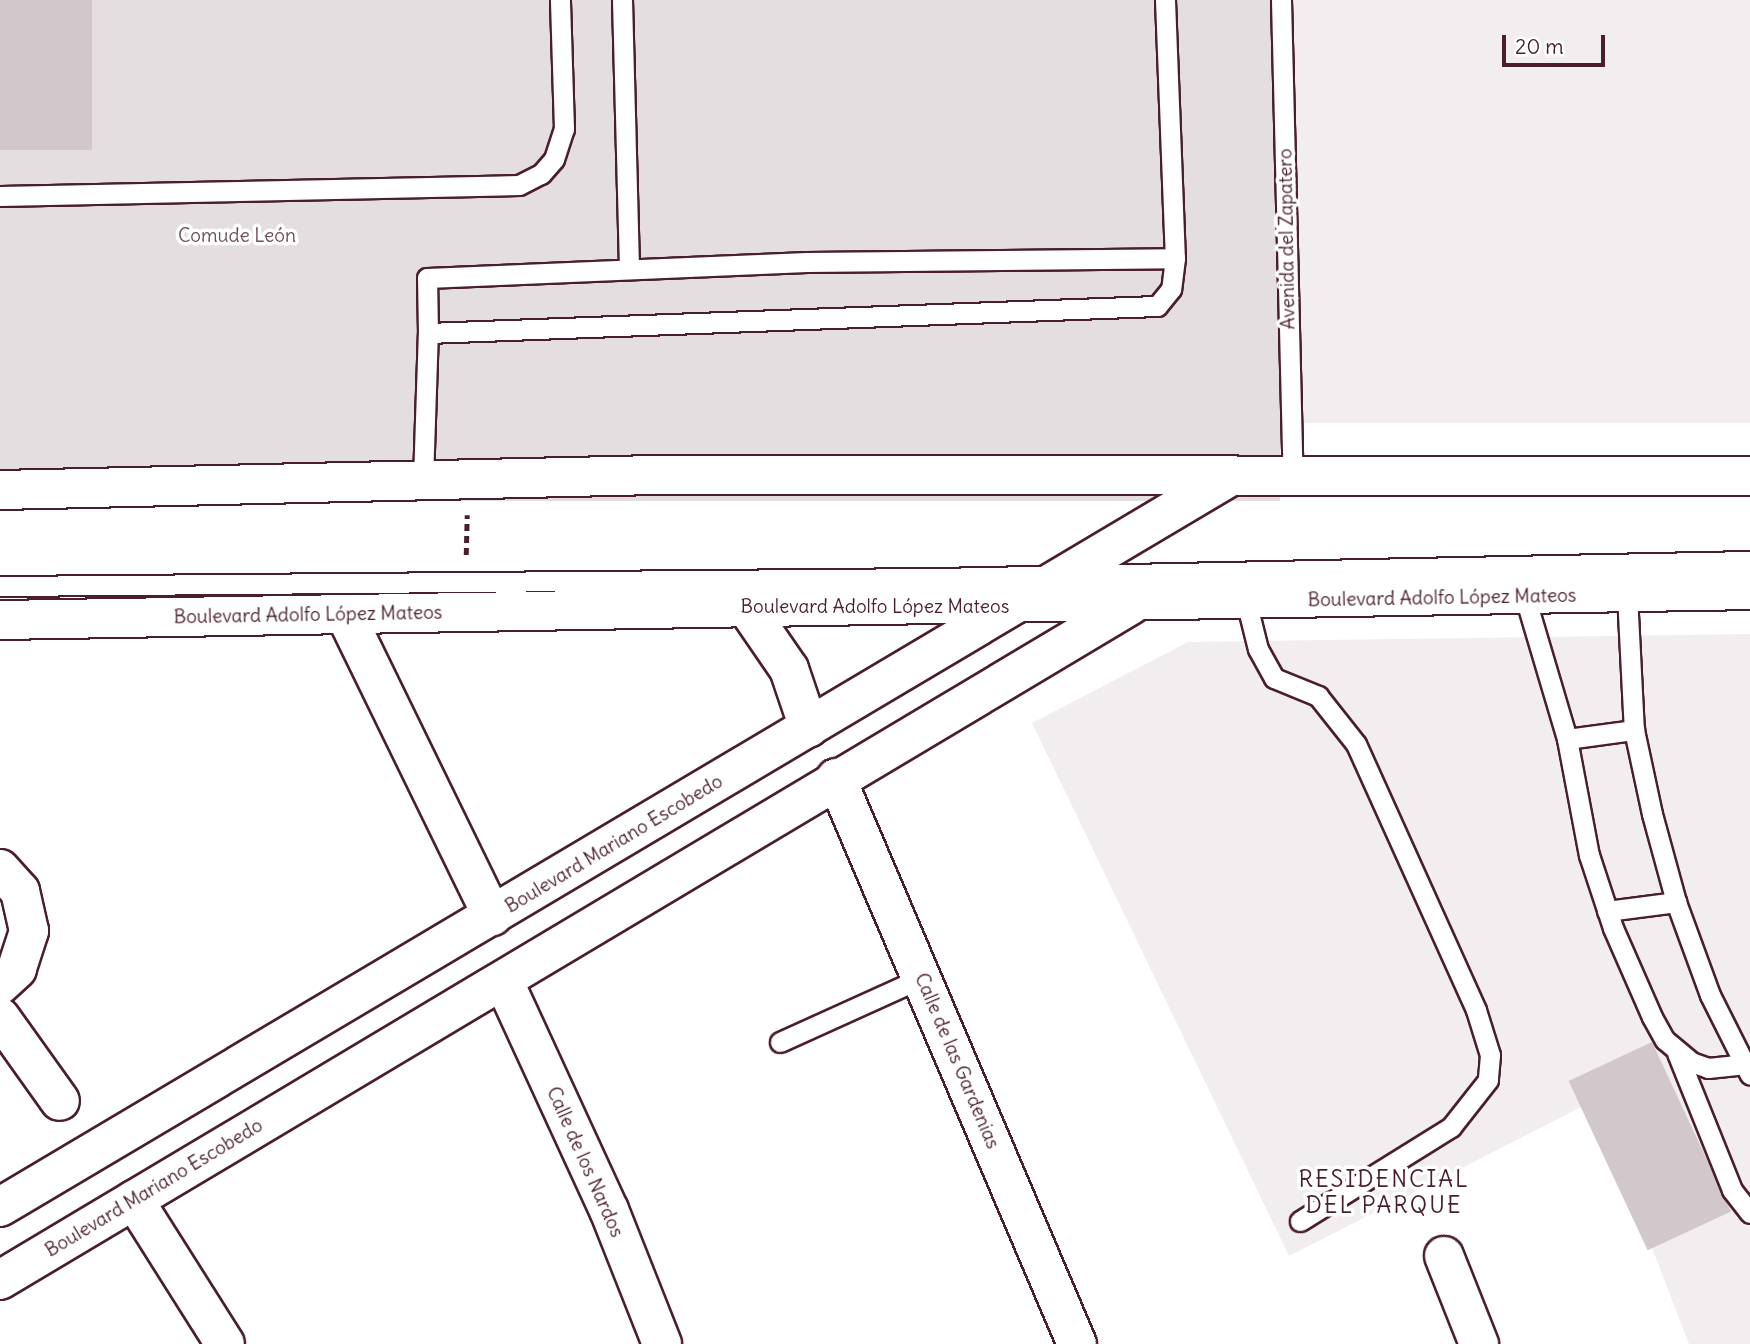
<!DOCTYPE html>
<html>
<head>
<meta charset="utf-8">
<style>
  body { margin:0 }
  #map { position:relative; width:1750px; height:1344px; overflow:hidden; background:#fff; font-family:Delius,sans-serif }
  div>[style] { position:absolute }
  .built>* { inset:0; background:#f2eeef; transform-origin:0 0 }
  .green>* { inset:0; background:#e5dee0; transform-origin:0 0 }
  .building>* { inset:0; background:#d2c7cb; transform-origin:0 0 }
  .path>* { height:4.5px; margin-top:-2.25px; transform-origin:0; background:repeating-linear-gradient(90deg,#4a1f2b 0 7px,transparent 0 12px) }
  .roads { filter:drop-shadow(2px 0 #4a1f2b) drop-shadow(-2px 0 #4a1f2b) drop-shadow(0 2px #4a1f2b) drop-shadow(0 -2px #4a1f2b) }
  .lane>* { height:19px; margin:-9.5px; padding:0 9.5px; transform-origin:9.5px; border-radius:9.5px; background:#fff }
  .street>* { height:38px; margin:-19px; padding:0 19px; transform-origin:19px; border-radius:19px; background:#fff }
  .primary>* { height:38px; margin:-19px; padding:0 19px; transform-origin:19px; border-radius:19px; background:#fff }
  span { translate:-50% -50%; white-space:nowrap; text-align:center; line-height:1.15; -webkit-text-stroke:7px #fff; paint-order:stroke }
  .park-label { font-size:19px; color:#714f58 }
  .street-label { font-size:19px; color:#4a1f2b }
  .quarter-label { font-size:23px; color:#4a1f2b; letter-spacing:2px }
  .scale { position:absolute; left:1502px; top:35px; width:103px; height:32px; box-sizing:border-box; border:4px solid #4a1f2b; border-top:0; padding-left:9px; font-size:21px; line-height:24px; white-space:nowrap; color:#4a1f2b; -webkit-text-stroke:5px #fff; paint-order:stroke }
</style>
</head>
<body>
<div id="map">
  <div class="built">
    <i style="left:1234px;top:0;width:516px;height:423px"></i>
    <i style="clip-path:polygon(1750px 634px,1750px 1344px,1689px 1344px,1595px 1100px,1289px 1256px,1032px 723px,1188px 642px)"></i>
  </div>
  <div class="green">
    <i style="left:0;top:0;width:1280px;height:501px"></i>
  </div>
  <div class="building">
    <i style="left:0;top:0;width:92px;height:150px"></i>
    <i style="left:1652px;top:1042px;width:187px;height:92px;rotate:65deg"></i>
  </div>
  <div class="path">
    <i style="left:466px;top:555px;width:40px;rotate:-88.6deg"></i>
  </div>
  <div class="roads">
    <div class="lane">
      <i style="left:622px;top:0;width:268px;rotate:88.5deg"></i>
      <i style="left:1165px;top:0;width:258px;rotate:87.8deg"></i>
      <i style="left:1175px;top:258px;width:31px;rotate:97deg"></i>
      <i style="left:1171px;top:289px;width:22px;rotate:129deg"></i>
      <i style="left:1157px;top:306px;width:729px;rotate:177.88deg"></i>
      <i style="left:428px;top:333px;width:55px;rotate:-91deg"></i>
      <i style="left:427px;top:278px;width:380px;rotate:-2.4deg"></i>
      <i style="left:807px;top:262px;width:368px;rotate:-0.6deg"></i>
      <i style="left:1281px;top:0;width:478px;rotate:88.6deg"></i>
      <i style="left:0;top:196px;width:519px;rotate:-1.21deg"></i>
      <i style="left:519px;top:185px;width:25px;rotate:-27deg"></i>
      <i style="left:541px;top:174px;width:20px;rotate:-49deg"></i>
      <i style="left:554px;top:159px;width:32px;rotate:-72deg"></i>
      <i style="left:564px;top:129px;width:129px;rotate:-91.8deg"></i>
      <i style="left:423px;top:480px;width:147px;rotate:-88.1deg"></i>
      <i style="left:0;top:586px;width:937px;rotate:-0.49deg"></i>
      <i style="left:937px;top:578px;width:813px;rotate:-1.2deg"></i>
      <i style="left:1627px;top:594px;width:136px;rotate:87.1deg"></i>
      <i style="left:1634px;top:730px;width:86px;rotate:77.9deg"></i>
      <i style="left:1652px;top:814px;width:91px;rotate:74.7deg"></i>
      <i style="left:1676px;top:902px;width:99px;rotate:69.9deg"></i>
      <i style="left:1710px;top:995px;width:89px;rotate:63.4deg"></i>
      <i style="left:1525px;top:597px;width:148px;rotate:73.5deg"></i>
      <i style="left:1567px;top:739px;width:118px;rotate:79.3deg"></i>
      <i style="left:1589px;top:855px;width:77px;rotate:71.8deg"></i>
      <i style="left:1613px;top:928px;width:97px;rotate:66.3deg"></i>
      <i style="left:1652px;top:1017px;width:26px;rotate:61deg"></i>
      <i style="left:1665px;top:1040px;width:34px;rotate:40deg"></i>
      <i style="left:1691px;top:1062px;width:18px;rotate:19deg"></i>
      <i style="left:1708px;top:1068px;width:36px;rotate:-6deg"></i>
      <i style="left:1246px;top:601px;width:49px;rotate:76deg"></i>
      <i style="left:1258px;top:649px;width:33px;rotate:61deg"></i>
      <i style="left:1274px;top:678px;width:48px;rotate:22.2deg"></i>
      <i style="left:1318px;top:696px;width:61px;rotate:51.6deg"></i>
      <i style="left:1356px;top:744px;width:292px;rotate:65.7deg"></i>
      <i style="left:1476px;top:1010px;width:47px;rotate:72.7deg"></i>
      <i style="left:1490px;top:1055px;width:25px;rotate:95deg"></i>
      <i style="left:1488px;top:1080px;width:60px;rotate:128.2deg"></i>
      <i style="left:1451px;top:1127px;width:178px;rotate:148.1deg"></i>
      <i style="left:1567px;top:739px;width:68px;rotate:-7.7deg"></i>
      <i style="left:1607px;top:911px;width:70px;rotate:-7.4deg"></i>
      <i style="left:780px;top:1042px;width:155px;rotate:-24.4deg"></i>
      <i style="left:1677px;top:1053px;width:148px;rotate:68.1deg"></i>
      <i style="left:1732px;top:1190px;width:29px;rotate:52deg"></i>
    </div>
    <div class="street">
      <i style="left:346px;top:616px;width:334px;rotate:64deg"></i>
      <i style="left:836px;top:778px;width:615px;rotate:66.94deg"></i>
      <i style="left:0;top:869px;width:30px;rotate:48deg"></i>
      <i style="left:20px;top:891px;width:41px;rotate:77.3deg"></i>
      <i style="left:29px;top:931px;width:40px;rotate:108deg"></i>
      <i style="left:17px;top:969px;width:23px;rotate:137deg"></i>
      <i style="left:504px;top:982px;width:251px;rotate:65.3deg"></i>
      <i style="left:609px;top:1210px;width:144px;rotate:68.4deg"></i>
      <i style="left:0;top:1017px;width:103px;rotate:54.5deg"></i>
      <i style="left:134px;top:1200px;width:170px;rotate:57.7deg"></i>
      <i style="left:1444px;top:1256px;width:95px;rotate:68.3deg"></i>
    </div>
    <div class="primary">
      <i style="left:0;top:490px;width:654px;rotate:-1.31deg"></i>
      <i style="left:654px;top:475px;width:1096px;rotate:0.05deg"></i>
      <i style="left:747px;top:608px;width:74px;rotate:55.5deg"></i>
      <i style="left:789px;top:669px;width:62px;rotate:71.3deg"></i>
      <i style="left:0;top:620px;width:1750px;rotate:-0.98deg"></i>
      <i style="left:0;top:1207px;width:1428px;rotate:-30.7deg"></i>
      <i style="left:0;top:1280px;width:1317px;rotate:-30.83deg"></i>
    </div>
  </div>
  <div class="park-label">
    <span style="left:237px;top:236px">Comude León</span>
  </div>
  <div class="street-label">
    <span style="left:1287px;top:239px;rotate:-91deg">Avenida del Zapatero</span>
    <span style="left:1442px;top:598px;rotate:-1deg">Boulevard Adolfo López Mateos</span>
    <span style="left:875px;top:607px">Boulevard Adolfo López Mateos</span>
    <span style="left:308px;top:615px;rotate:-1deg">Boulevard Adolfo López Mateos</span>
    <span style="left:614px;top:844px;rotate:-31deg">Boulevard Mariano Escobedo</span>
    <span style="left:957px;top:1061px;rotate:67deg">Calle de las Gardenias</span>
    <span style="left:585px;top:1162px;rotate:66deg">Calle de los Nardos</span>
    <span style="left:154px;top:1188px;rotate:-31deg">Boulevard Mariano Escobedo</span>
  </div>
  <div class="quarter-label">
    <span style="left:1384px;top:1192px">RESIDENCIAL<br>DEL PARQUE</span>
  </div>
  <div class="scale">20 m</div>
</div>
</body>
</html>
